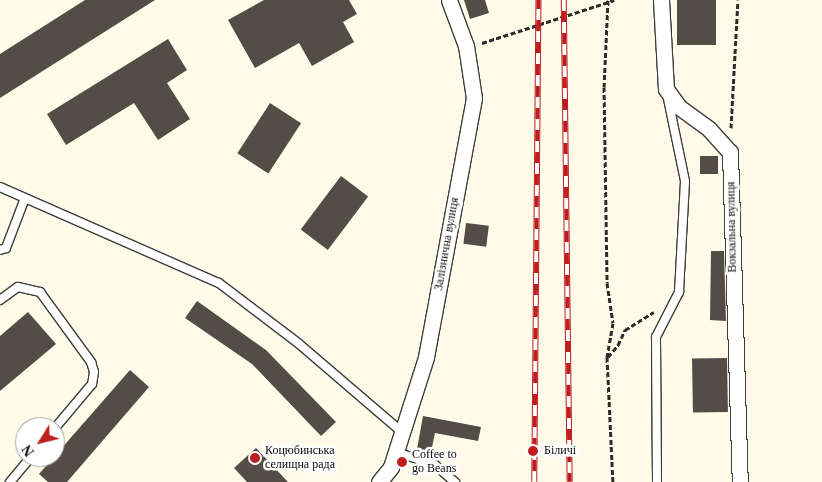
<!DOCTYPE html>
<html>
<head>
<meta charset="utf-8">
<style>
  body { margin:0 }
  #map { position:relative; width:822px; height:482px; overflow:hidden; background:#fffbe8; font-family:"Times New Roman",serif }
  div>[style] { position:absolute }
  .building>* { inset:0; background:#534c47; transform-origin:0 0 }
  .path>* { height:3px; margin-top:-1.5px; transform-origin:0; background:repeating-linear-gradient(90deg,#2c2c2c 0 5px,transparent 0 7.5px) }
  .roads { filter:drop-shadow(1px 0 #3d3d3d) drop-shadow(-1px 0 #3d3d3d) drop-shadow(0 1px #3d3d3d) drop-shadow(0 -1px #3d3d3d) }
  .lane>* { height:8px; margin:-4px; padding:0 4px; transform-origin:4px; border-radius:4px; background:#fff }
  .street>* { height:15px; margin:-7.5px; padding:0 7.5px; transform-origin:7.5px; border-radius:7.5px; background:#fff }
  .rail>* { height:5.5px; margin-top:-2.75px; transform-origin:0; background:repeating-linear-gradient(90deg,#fff 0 11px,#bf1e21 0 22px); box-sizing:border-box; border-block:1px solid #bf1e21 }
  .dots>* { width:14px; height:14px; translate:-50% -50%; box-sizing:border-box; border:2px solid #fff; border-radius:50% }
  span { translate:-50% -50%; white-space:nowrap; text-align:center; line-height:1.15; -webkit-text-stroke:5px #fff; paint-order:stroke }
  .street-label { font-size:12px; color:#0a0a0a }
  .poi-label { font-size:12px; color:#0a0a0a }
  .left { translate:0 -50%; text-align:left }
  .north { position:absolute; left:15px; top:417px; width:50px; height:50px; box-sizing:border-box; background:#fff; border:1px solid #9d9d9d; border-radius:50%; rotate:234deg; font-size:14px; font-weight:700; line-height:20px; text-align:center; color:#0a0a0a }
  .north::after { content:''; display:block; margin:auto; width:18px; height:22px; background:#bf1e21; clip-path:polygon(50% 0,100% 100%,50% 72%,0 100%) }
</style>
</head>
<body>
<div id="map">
  <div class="building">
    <i style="clip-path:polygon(85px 0,155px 0,0 98px,0 54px)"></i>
    <i style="clip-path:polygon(264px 0,349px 0,357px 14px,343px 22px,354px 42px,312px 66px,299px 43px,255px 68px,228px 20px)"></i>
    <i style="clip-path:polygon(464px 0,485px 0,489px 13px,470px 19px)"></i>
    <i style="left:677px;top:0;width:39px;height:45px"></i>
    <i style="clip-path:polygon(168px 39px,187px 70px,167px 83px,190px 119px,158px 140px,134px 103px,66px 145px,47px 114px)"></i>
    <i style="left:270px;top:103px;width:37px;height:60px;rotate:33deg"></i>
    <i style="left:700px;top:156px;width:18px;height:18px"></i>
    <i style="left:341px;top:176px;width:34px;height:67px;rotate:37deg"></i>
    <i style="left:466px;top:223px;width:23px;height:21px;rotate:7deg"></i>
    <i style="clip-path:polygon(711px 251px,724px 251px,726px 321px,710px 320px)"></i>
    <i style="clip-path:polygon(197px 301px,266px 350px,336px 422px,321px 436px,252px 364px,185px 318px)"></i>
    <i style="clip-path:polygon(28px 312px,56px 344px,0 391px,0 336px)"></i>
    <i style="left:727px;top:358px;width:54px;height:35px;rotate:89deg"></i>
    <i style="clip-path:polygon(130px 370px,149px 387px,67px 482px,48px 482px,39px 474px)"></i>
    <i style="clip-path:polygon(423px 416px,481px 427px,478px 441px,435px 433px,431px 452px,417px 449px)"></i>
    <i style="clip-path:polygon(256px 448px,288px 482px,247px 482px,234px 468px)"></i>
  </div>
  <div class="path">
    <i style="left:608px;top:0;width:87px;rotate:92.6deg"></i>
    <i style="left:604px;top:87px;width:196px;rotate:89.1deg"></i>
    <i style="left:607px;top:283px;width:40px;rotate:81.5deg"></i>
    <i style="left:613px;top:323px;width:35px;rotate:100deg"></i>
    <i style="left:607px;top:357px;width:125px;rotate:87.3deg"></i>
    <i style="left:482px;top:43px;width:139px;rotate:-18deg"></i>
    <i style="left:731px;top:128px;width:128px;rotate:-86.9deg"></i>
    <i style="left:608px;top:357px;width:16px;rotate:-50deg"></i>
    <i style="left:618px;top:345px;width:17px;rotate:-65deg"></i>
    <i style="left:625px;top:330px;width:34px;rotate:-32deg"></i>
  </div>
  <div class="roads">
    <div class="lane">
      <i style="left:0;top:187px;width:239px;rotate:23.7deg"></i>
      <i style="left:219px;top:283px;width:99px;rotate:37.2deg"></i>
      <i style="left:298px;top:343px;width:137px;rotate:40.6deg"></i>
      <i style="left:0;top:250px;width:6px;rotate:-18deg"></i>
      <i style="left:6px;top:248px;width:53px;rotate:-69.2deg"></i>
      <i style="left:0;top:300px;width:22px;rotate:-36deg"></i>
      <i style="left:18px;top:287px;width:23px;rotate:13deg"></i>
      <i style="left:40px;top:292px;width:87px;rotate:53.9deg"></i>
      <i style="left:91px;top:362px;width:10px;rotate:73deg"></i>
      <i style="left:94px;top:372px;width:12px;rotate:99deg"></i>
      <i style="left:92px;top:384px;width:57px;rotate:130.1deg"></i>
      <i style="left:396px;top:452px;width:40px;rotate:18deg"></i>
      <i style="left:434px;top:464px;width:28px;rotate:41deg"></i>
      <i style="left:10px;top:482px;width:33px;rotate:-50deg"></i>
      <i style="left:657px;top:482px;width:145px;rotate:-90.4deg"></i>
      <i style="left:656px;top:337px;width:51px;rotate:-62.9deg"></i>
      <i style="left:679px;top:292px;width:111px;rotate:-86.9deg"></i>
      <i style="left:685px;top:181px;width:84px;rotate:-101.7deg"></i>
    </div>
    <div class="street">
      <i style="left:661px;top:0;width:89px;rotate:86.8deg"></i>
      <i style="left:666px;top:89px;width:22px;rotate:54deg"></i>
      <i style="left:679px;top:107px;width:37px;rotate:36deg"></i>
      <i style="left:709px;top:129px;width:31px;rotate:48deg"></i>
      <i style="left:730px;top:152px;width:330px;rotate:88.3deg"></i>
      <i style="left:379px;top:482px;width:19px;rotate:-51deg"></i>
      <i style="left:391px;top:467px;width:115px;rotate:-72.3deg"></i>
      <i style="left:426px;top:357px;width:263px;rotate:-79.5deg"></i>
      <i style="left:474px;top:98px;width:53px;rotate:-98.7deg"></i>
      <i style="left:466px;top:46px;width:49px;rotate:-110.3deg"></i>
    </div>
  </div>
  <div class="rail">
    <i style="left:564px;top:0;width:482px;rotate:89.3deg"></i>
    <i style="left:534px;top:482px;width:482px;rotate:-89.5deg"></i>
  </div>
  <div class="dots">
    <i style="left:533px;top:451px;background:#bf1e21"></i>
    <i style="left:255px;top:458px;background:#bf1e21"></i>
    <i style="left:402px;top:462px;background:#bf1e21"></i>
  </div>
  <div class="street-label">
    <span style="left:732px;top:227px;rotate:-91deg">Вокзальна вулиця</span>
    <span style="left:447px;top:244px;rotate:-80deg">Залізнична вулиця</span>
  </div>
  <div class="poi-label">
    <span class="left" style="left:265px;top:458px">Коцюбинська<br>селищна рада</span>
    <span class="left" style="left:544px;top:451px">Біличі</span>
    <span class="left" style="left:412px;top:462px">Coffee to<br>go Beans</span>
  </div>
  <div class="north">N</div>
</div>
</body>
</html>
